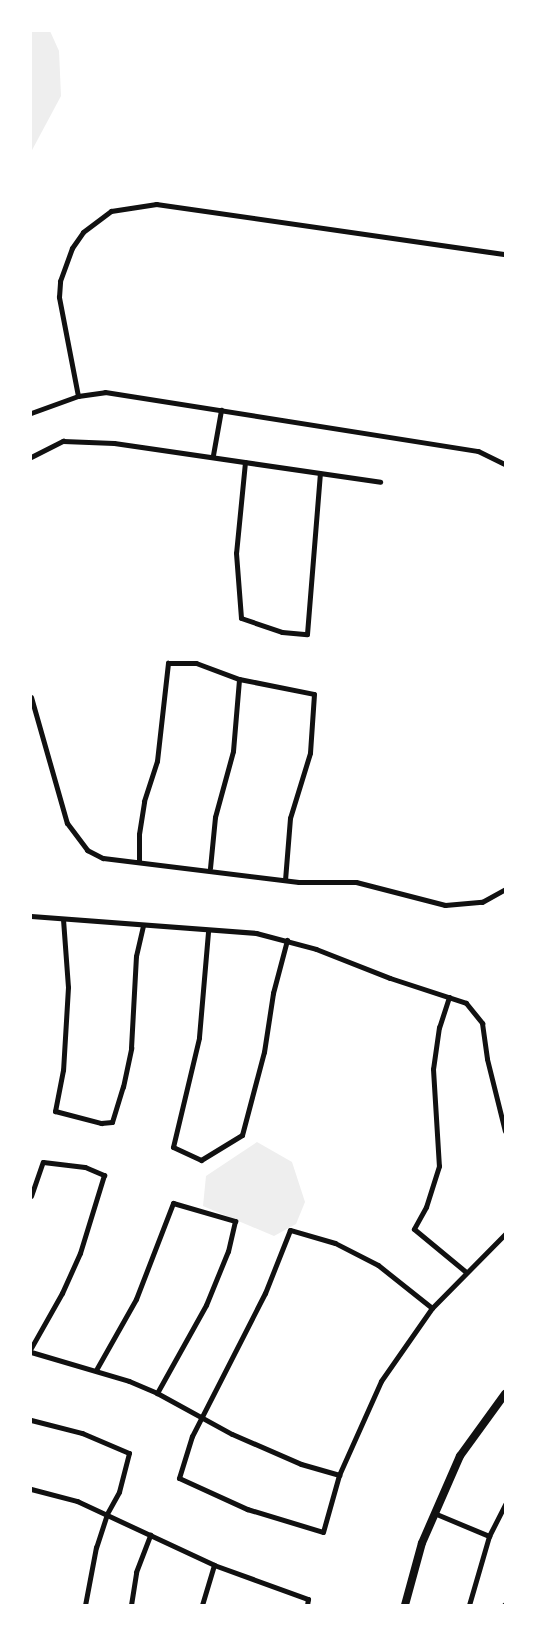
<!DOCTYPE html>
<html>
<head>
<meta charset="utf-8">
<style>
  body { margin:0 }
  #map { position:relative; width:536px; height:1636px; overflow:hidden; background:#fff; font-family:Jost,sans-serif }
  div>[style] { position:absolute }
  .green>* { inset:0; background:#eee }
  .minor>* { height:5px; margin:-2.5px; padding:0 2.5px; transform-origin:2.5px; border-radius:2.5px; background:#111 }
  .tertiary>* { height:8px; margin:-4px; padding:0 4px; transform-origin:4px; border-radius:4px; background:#111 }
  span { translate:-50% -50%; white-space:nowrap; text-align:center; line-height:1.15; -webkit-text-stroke:5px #fff; paint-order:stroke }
  .frame { position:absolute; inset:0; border:32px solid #fff; pointer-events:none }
</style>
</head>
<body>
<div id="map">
  <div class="green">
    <i style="clip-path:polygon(31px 31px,50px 31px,59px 51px,61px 96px,31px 152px)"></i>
    <i style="clip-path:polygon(257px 1142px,292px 1162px,305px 1202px,296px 1224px,274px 1236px,203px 1206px,206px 1176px)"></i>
  </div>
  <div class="minor">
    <i style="left:78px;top:396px;width:101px;rotate:-100.9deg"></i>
    <i style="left:59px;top:297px;width:16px;rotate:-86deg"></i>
    <i style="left:60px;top:281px;width:35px;rotate:-70deg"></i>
    <i style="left:72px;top:248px;width:19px;rotate:-55deg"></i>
    <i style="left:83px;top:232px;width:35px;rotate:-37deg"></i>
    <i style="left:111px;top:211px;width:46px;rotate:-8.8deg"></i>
    <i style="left:156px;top:204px;width:353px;rotate:8.2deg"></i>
    <i style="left:31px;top:413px;width:50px;rotate:-19.9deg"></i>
    <i style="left:78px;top:396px;width:27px;rotate:-8deg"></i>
    <i style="left:105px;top:392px;width:378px;rotate:9deg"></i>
    <i style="left:478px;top:451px;width:30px;rotate:26deg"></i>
    <i style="left:213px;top:455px;width:46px;rotate:-79.9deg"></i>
    <i style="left:31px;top:457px;width:36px;rotate:-27deg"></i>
    <i style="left:63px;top:441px;width:51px;rotate:2.2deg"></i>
    <i style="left:114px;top:443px;width:269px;rotate:8.3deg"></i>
    <i style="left:245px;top:462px;width:91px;rotate:95.6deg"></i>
    <i style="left:236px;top:553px;width:65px;rotate:85.6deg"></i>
    <i style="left:241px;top:618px;width:43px;rotate:18.9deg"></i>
    <i style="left:282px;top:632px;width:25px;rotate:5deg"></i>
    <i style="left:307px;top:634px;width:161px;rotate:-85.4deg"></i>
    <i style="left:31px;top:697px;width:131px;rotate:74.1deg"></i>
    <i style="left:67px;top:823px;width:34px;rotate:53deg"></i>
    <i style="left:87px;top:850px;width:18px;rotate:27deg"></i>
    <i style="left:103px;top:858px;width:197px;rotate:7deg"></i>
    <i style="left:299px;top:882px;width:57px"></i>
    <i style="left:356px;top:882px;width:92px;rotate:14.5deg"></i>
    <i style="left:445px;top:905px;width:37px;rotate:-5deg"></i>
    <i style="left:482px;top:902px;width:26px;rotate:-29deg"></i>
    <i style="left:139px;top:862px;width:28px;rotate:-90deg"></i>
    <i style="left:139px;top:834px;width:33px;rotate:-81deg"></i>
    <i style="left:144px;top:801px;width:42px;rotate:-72deg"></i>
    <i style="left:157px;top:761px;width:99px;rotate:-83.6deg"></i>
    <i style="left:168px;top:663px;width:28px"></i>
    <i style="left:196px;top:663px;width:46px;rotate:20.4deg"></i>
    <i style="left:239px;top:679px;width:76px;rotate:11.3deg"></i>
    <i style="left:314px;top:694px;width:59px;rotate:93.9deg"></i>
    <i style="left:310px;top:753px;width:68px;rotate:107.1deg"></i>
    <i style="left:290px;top:818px;width:62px;rotate:94.6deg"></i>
    <i style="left:210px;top:868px;width:51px;rotate:-84.4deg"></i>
    <i style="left:215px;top:817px;width:68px;rotate:-74.7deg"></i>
    <i style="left:233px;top:751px;width:72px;rotate:-85.2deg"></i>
    <i style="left:31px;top:916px;width:226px;rotate:4.3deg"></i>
    <i style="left:256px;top:933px;width:62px;rotate:14.9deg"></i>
    <i style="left:316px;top:949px;width:79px;rotate:21.4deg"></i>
    <i style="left:390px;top:978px;width:80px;rotate:18.2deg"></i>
    <i style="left:466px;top:1003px;width:26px;rotate:51deg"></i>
    <i style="left:482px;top:1023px;width:36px;rotate:82deg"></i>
    <i style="left:487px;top:1059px;width:74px;rotate:76deg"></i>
    <i style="left:63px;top:919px;width:68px;rotate:85.8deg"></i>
    <i style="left:68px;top:987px;width:83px;rotate:93.4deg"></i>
    <i style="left:63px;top:1070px;width:42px;rotate:101deg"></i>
    <i style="left:55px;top:1111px;width:48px;rotate:14.6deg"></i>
    <i style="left:101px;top:1123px;width:11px;rotate:-5deg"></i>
    <i style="left:112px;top:1122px;width:37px;rotate:-73deg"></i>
    <i style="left:123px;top:1087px;width:40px;rotate:-78deg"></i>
    <i style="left:131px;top:1048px;width:92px;rotate:-86.9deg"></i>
    <i style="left:136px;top:956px;width:31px;rotate:-77deg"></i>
    <i style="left:208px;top:932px;width:106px;rotate:94.9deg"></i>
    <i style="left:199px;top:1038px;width:112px;rotate:103.4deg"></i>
    <i style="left:173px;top:1147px;width:31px;rotate:25deg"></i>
    <i style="left:201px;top:1160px;width:48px;rotate:-31.4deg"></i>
    <i style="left:242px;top:1135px;width:86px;rotate:-75.2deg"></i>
    <i style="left:264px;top:1052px;width:60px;rotate:-81.3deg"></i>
    <i style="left:273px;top:993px;width:55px;rotate:-75.2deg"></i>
    <i style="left:449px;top:997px;width:32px;rotate:108deg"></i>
    <i style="left:439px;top:1027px;width:42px;rotate:98.1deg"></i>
    <i style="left:433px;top:1069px;width:97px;rotate:86.5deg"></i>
    <i style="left:439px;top:1166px;width:43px;rotate:107.6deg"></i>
    <i style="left:426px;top:1207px;width:25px;rotate:119deg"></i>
    <i style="left:414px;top:1229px;width:67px;rotate:39.6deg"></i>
    <i style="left:31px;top:1196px;width:36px;rotate:-71deg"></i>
    <i style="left:43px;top:1162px;width:42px;rotate:6.8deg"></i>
    <i style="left:85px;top:1167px;width:21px;rotate:23deg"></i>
    <i style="left:104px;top:1175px;width:82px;rotate:107.1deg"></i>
    <i style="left:80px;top:1253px;width:44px;rotate:114.2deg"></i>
    <i style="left:62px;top:1293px;width:63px;rotate:119.4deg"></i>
    <i style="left:432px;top:1308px;width:69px;rotate:-141.5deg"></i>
    <i style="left:378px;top:1265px;width:48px;rotate:-152.9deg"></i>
    <i style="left:335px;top:1243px;width:47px;rotate:-163.9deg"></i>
    <i style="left:290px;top:1230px;width:68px;rotate:111.6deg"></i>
    <i style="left:265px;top:1293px;width:161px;rotate:117deg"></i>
    <i style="left:192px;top:1436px;width:44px;rotate:107.2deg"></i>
    <i style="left:179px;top:1478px;width:75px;rotate:24.5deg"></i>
    <i style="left:247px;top:1509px;width:79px;rotate:16.8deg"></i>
    <i style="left:323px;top:1532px;width:59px;rotate:-74.3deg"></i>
    <i style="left:339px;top:1475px;width:103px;rotate:-65.9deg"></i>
    <i style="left:381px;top:1381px;width:89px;rotate:-55.1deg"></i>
    <i style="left:432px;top:1308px;width:104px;rotate:-45.4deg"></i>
    <i style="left:31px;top:1352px;width:102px;rotate:16.5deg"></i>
    <i style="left:129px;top:1381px;width:30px;rotate:23deg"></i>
    <i style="left:157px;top:1393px;width:85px;rotate:28.7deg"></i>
    <i style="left:232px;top:1434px;width:75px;rotate:23.5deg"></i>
    <i style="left:301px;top:1464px;width:40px;rotate:16deg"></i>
    <i style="left:96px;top:1370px;width:81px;rotate:-60.6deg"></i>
    <i style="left:136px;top:1299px;width:103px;rotate:-68.9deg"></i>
    <i style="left:173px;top:1203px;width:65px;rotate:16.2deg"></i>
    <i style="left:235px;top:1221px;width:31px;rotate:103deg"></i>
    <i style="left:228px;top:1251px;width:58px;rotate:112.2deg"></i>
    <i style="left:206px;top:1305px;width:101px;rotate:119.1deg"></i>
    <i style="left:31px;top:1420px;width:53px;rotate:14.3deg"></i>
    <i style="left:82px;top:1433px;width:51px;rotate:23.1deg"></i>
    <i style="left:129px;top:1453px;width:40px;rotate:104.4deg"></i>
    <i style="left:119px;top:1492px;width:25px;rotate:119deg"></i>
    <i style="left:107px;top:1514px;width:35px;rotate:108deg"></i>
    <i style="left:96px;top:1547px;width:59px;rotate:100.7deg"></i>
    <i style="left:31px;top:1489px;width:48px;rotate:14.6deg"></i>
    <i style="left:77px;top:1501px;width:151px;rotate:25deg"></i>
    <i style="left:214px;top:1565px;width:100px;rotate:19.9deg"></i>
    <i style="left:308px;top:1599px;width:6px;rotate:99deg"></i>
    <i style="left:434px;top:1513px;width:60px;rotate:22.7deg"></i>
    <i style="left:131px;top:1605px;width:33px;rotate:-81deg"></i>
    <i style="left:136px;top:1572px;width:40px;rotate:-69deg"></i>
    <i style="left:202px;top:1605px;width:42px;rotate:-73.3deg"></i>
    <i style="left:469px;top:1605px;width:72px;rotate:-73.8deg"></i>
    <i style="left:489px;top:1536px;width:36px;rotate:-63deg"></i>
    <i style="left:504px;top:1605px;width:1px;rotate:-45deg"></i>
  </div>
  <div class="tertiary">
    <i style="left:405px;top:1605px;width:64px;rotate:-74.7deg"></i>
    <i style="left:422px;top:1543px;width:95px;rotate:-66.4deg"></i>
    <i style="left:460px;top:1456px;width:77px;rotate:-54deg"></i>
  </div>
  <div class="frame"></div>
</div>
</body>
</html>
